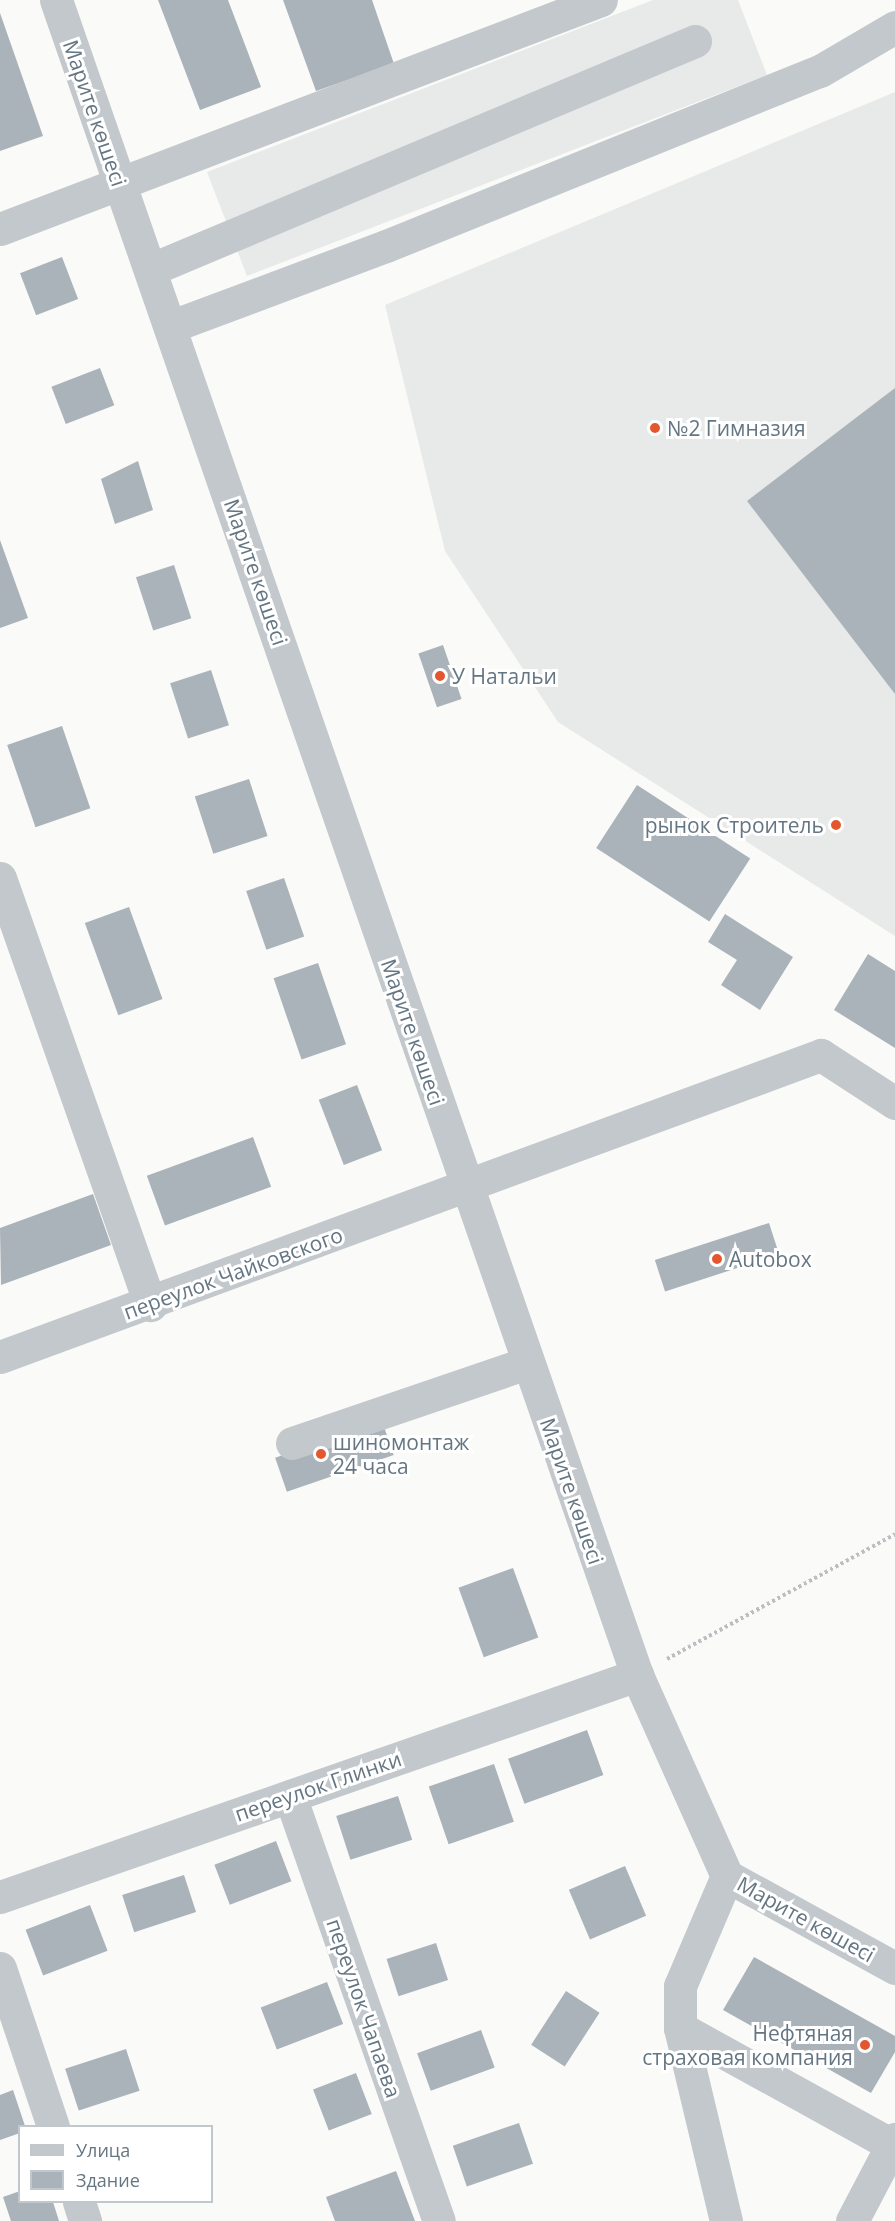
<!DOCTYPE html>
<html>
<head>
<meta charset="utf-8">
<style>
  body { margin:0 }
  #map { position:relative; width:895px; height:2221px; overflow:hidden; background:#fafaf8; font-family:"Open Sans",sans-serif }
  div>[style] { position:absolute }
  .built>* { inset:0; background:#e8e9e9 }
  .building>* { inset:0; background:#aab3b9; transform-origin:0 0 }
  .path>* { height:4px; margin-top:-2px; transform-origin:0; background:repeating-linear-gradient(90deg,#bbbfc2 0 3px,transparent 0 6px) }
  .minor>* { height:33px; margin:-16.5px; padding:0 16.5px; transform-origin:16.5px; border-radius:16.5px; background:#c3c8cc }
  .dots>* { width:16px; height:16px; translate:-50% -50%; box-sizing:border-box; border:3px solid #fff; border-radius:50% }
  span { translate:-50% -50%; white-space:nowrap; text-align:center; line-height:1.15; -webkit-text-stroke:6px #fff; paint-order:stroke }
  .street-label { font-size:21px; color:#657683 }
  .poi-label { font-size:21px; color:#657683 }
  .left { translate:0 -50%; text-align:left }
  .right { translate:-100% -50%; text-align:right }
  .legend { position:absolute; left:18px; top:2125px; width:195px; height:78px; box-sizing:border-box; background:#fff; border:2px solid #c1c8cd; margin:0; padding:8px 10px; list-style:none; font-size:18px; color:#657683 }
  .legend li { display:flex; align-items:center; gap:12px; height:30px }
  .legend b { width:30px; border:2px solid #c1c8cd }
</style>
</head>
<body>
<div id="map">
  <div class="built">
    <i style="clip-path:polygon(653px 0,738px 0,767px 75px,247px 276px,207px 172px)"></i>
    <i style="clip-path:polygon(895px 92px,895px 936px,558px 722px,445px 551px,385px 305px)"></i>
  </div>
  <div class="building">
    <i style="clip-path:polygon(158px 0,228px 0,261px 87px,200px 110px)"></i>
    <i style="clip-path:polygon(283px 0,372px 0,394px 64px,316px 91px)"></i>
    <i style="clip-path:polygon(0 13px,43px 136px,0 151px)"></i>
    <i style="left:62px;top:257px;width:45px;height:45px;rotate:69deg"></i>
    <i style="left:100px;top:368px;width:40px;height:52px;rotate:69deg"></i>
    <i style="clip-path:polygon(895px 388px,895px 694px,747px 501px)"></i>
    <i style="clip-path:polygon(138px 461px,153px 510px,115px 524px,101px 479px)"></i>
    <i style="clip-path:polygon(0 540px,28px 618px,0 628px)"></i>
    <i style="left:174px;top:565px;width:56px;height:40px;rotate:72deg"></i>
    <i style="left:443px;top:645px;width:57px;height:26px;rotate:71deg"></i>
    <i style="left:211px;top:670px;width:58px;height:43px;rotate:72deg"></i>
    <i style="left:62px;top:726px;width:87px;height:58px;rotate:71deg"></i>
    <i style="left:249px;top:779px;width:60px;height:57px;rotate:72deg"></i>
    <i style="left:637px;top:785px;width:135px;height:75px;rotate:33deg"></i>
    <i style="left:284px;top:878px;width:62px;height:40px;rotate:71deg"></i>
    <i style="left:129px;top:907px;width:98px;height:47px;rotate:70deg"></i>
    <i style="clip-path:polygon(725px 914px,793px 957px,760px 1010px,721px 985px,737px 960px,708px 942px)"></i>
    <i style="clip-path:polygon(868px 954px,895px 971px,895px 1048px,834px 1010px)"></i>
    <i style="left:318px;top:963px;width:86px;height:47px;rotate:71deg"></i>
    <i style="left:357px;top:1085px;width:70px;height:41px;rotate:69deg"></i>
    <i style="left:253px;top:1137px;width:53px;height:113px;rotate:70deg"></i>
    <i style="clip-path:polygon(93px 1194px,111px 1245px,1px 1285px,0 1228px)"></i>
    <i style="left:769px;top:1223px;width:33px;height:120px;rotate:72deg"></i>
    <i style="left:382px;top:1421px;width:36px;height:113px;rotate:71deg"></i>
    <i style="left:513px;top:1568px;width:74px;height:58px;rotate:70deg"></i>
    <i style="left:587px;top:1730px;width:48px;height:84px;rotate:70deg"></i>
    <i style="left:494px;top:1764px;width:61px;height:69px;rotate:71deg"></i>
    <i style="left:398px;top:1796px;width:46px;height:65px;rotate:72deg"></i>
    <i style="left:276px;top:1841px;width:43px;height:66px;rotate:69deg"></i>
    <i style="left:625px;top:1866px;width:54px;height:61px;rotate:67deg"></i>
    <i style="left:184px;top:1875px;width:39px;height:65px;rotate:72deg"></i>
    <i style="left:90px;top:1905px;width:49px;height:69px;rotate:69deg"></i>
    <i style="left:436px;top:1943px;width:39px;height:52px;rotate:72deg"></i>
    <i style="clip-path:polygon(754px 1957px,895px 2036px,895px 2052px,871px 2093px,723px 2010px)"></i>
    <i style="left:327px;top:1982px;width:45px;height:71px;rotate:69deg"></i>
    <i style="left:566px;top:1991px;width:40px;height:64px;rotate:33deg"></i>
    <i style="left:481px;top:2030px;width:40px;height:68px;rotate:70deg"></i>
    <i style="left:126px;top:2049px;width:44px;height:64px;rotate:72deg"></i>
    <i style="left:356px;top:2073px;width:44px;height:46px;rotate:69deg"></i>
    <i style="clip-path:polygon(13px 2090px,25px 2126px,20px 2126px,20px 2133px,0 2140px,0 2095px)"></i>
    <i style="left:519px;top:2123px;width:43px;height:70px;rotate:71deg"></i>
    <i style="clip-path:polygon(396px 2171px,415px 2221px,335px 2221px,326px 2197px)"></i>
    <i style="clip-path:polygon(20px 2191px,20px 2202px,53px 2202px,59px 2221px,11px 2221px,3px 2197px)"></i>
  </div>
  <div class="path">
    <i style="left:667px;top:1659px;width:260px;rotate:-28.7deg"></i>
  </div>
  <div class="minor">
    <i style="left:56px;top:0;width:1773px;rotate:70.87deg"></i>
    <i style="left:637px;top:1675px;width:220px;rotate:65.9deg"></i>
    <i style="left:727px;top:1876px;width:192px;rotate:28.7deg"></i>
    <i style="left:0;top:229px;width:643px;rotate:-20.86deg"></i>
    <i style="left:152px;top:269px;width:589px;rotate:-22.78deg"></i>
    <i style="left:172px;top:326px;width:228px;rotate:-20.5deg"></i>
    <i style="left:386px;top:246px;width:468px;rotate:-22deg"></i>
    <i style="left:820px;top:71px;width:87px;rotate:-30.4deg"></i>
    <i style="left:0;top:878px;width:453px;rotate:70.6deg"></i>
    <i style="left:0;top:1357px;width:875px;rotate:-20.2deg"></i>
    <i style="left:821px;top:1055px;width:88px;rotate:33deg"></i>
    <i style="left:292px;top:1443px;width:248px;rotate:-18.8deg"></i>
    <i style="left:290px;top:1796px;width:450px;rotate:70.7deg"></i>
    <i style="left:0;top:1897px;width:675px;rotate:-19.21deg"></i>
    <i style="left:0;top:1968px;width:167px;rotate:71.5deg"></i>
    <i style="left:680px;top:2028px;width:242px;rotate:28.9deg"></i>
    <i style="left:79px;top:2202px;width:20px;rotate:72deg"></i>
    <i style="left:726px;top:2221px;width:198px;rotate:-103.4deg"></i>
    <i style="left:680px;top:2028px;width:42px;rotate:-90deg"></i>
    <i style="left:680px;top:1986px;width:120px;rotate:-66.9deg"></i>
    <i style="left:852px;top:2221px;width:93px;rotate:-62.3deg"></i>
  </div>
  <div class="dots">
    <i style="left:655px;top:428px;background:#e4572e"></i>
    <i style="left:440px;top:676px;background:#e4572e"></i>
    <i style="left:836px;top:825px;background:#e4572e"></i>
    <i style="left:717px;top:1259px;background:#e4572e"></i>
    <i style="left:321px;top:1454px;background:#e4572e"></i>
    <i style="left:865px;top:2045px;background:#e4572e"></i>
  </div>
  <div class="street-label">
    <span style="left:95px;top:113px;rotate:71deg">Марите көшесі</span>
    <span style="left:256px;top:572px;rotate:71deg">Марите көшесі</span>
    <span style="left:413px;top:1032px;rotate:71deg">Марите көшесі</span>
    <span style="left:233px;top:1273px;rotate:-20deg">переулок Чайковского</span>
    <span style="left:572px;top:1491px;rotate:71deg">Марите көшесі</span>
    <span style="left:318px;top:1786px;rotate:-19deg">переулок Глинки</span>
    <span style="left:806px;top:1919px;rotate:29deg">Марите көшесі</span>
    <span style="left:364px;top:2008px;rotate:71deg">переулок Чапаева</span>
  </div>
  <div class="poi-label">
    <span class="left" style="left:667px;top:428px">№2 Гимназия</span>
    <span class="left" style="left:452px;top:676px">У Натальи</span>
    <span class="right" style="left:824px;top:825px">рынок Строитель</span>
    <span class="left" style="left:729px;top:1259px">Autobox</span>
    <span class="left" style="left:333px;top:1454px">шиномонтаж<br>24 часа</span>
    <span class="right" style="left:853px;top:2045px">Нефтяная<br>страховая компания</span>
  </div>
  <ul class="legend">
  <li><b style="height:8px;background:#c3c8cc"></b>Улица</li>
  <li><b style="height:16px;background:#aab3b9"></b>Здание</li>
  </ul>
</div>
</body>
</html>
